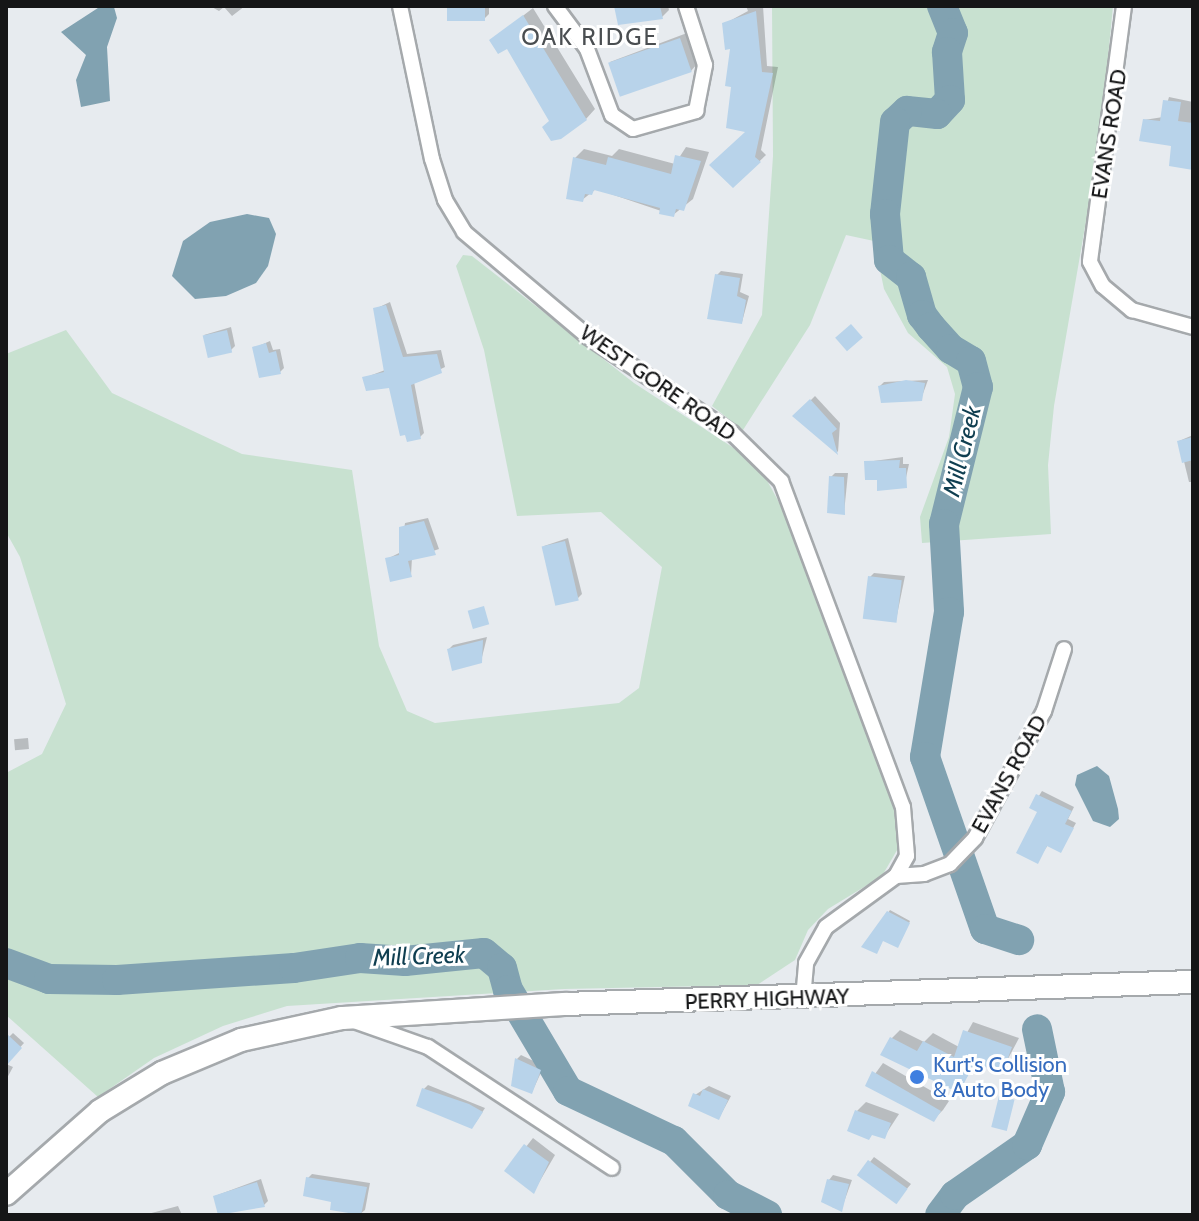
<!DOCTYPE html>
<html>
<head>
<meta charset="utf-8">
<style>
  body { margin:0 }
  #map { position:relative; width:1199px; height:1221px; overflow:hidden; background:#e7ebef; font-family:Cabin,sans-serif }
  div>[style] { position:absolute }
  .green>* { inset:0; background:#c8e1d0 }
  .water>* { inset:0; background:#81a2b1 }
  .shadow>* { inset:0; background:#0003; transform-origin:0 0 }
  .river>* { height:30px; margin:-15px; padding:0 15px; transform-origin:15px; border-radius:15px; background:#81a2b1 }
  .building>* { inset:0; background:#b8d3ea; transform-origin:0 0 }
  .roads { filter:drop-shadow(2px 0 #a5a9ac) drop-shadow(-2px 0 #a5a9ac) drop-shadow(0 2px #a5a9ac) drop-shadow(0 -2px #a5a9ac) }
  .minor>* { height:14px; margin:-7px; padding:0 7px; transform-origin:7px; border-radius:7px; background:#fff }
  .secondary>* { height:22px; margin:-11px; padding:0 11px; transform-origin:11px; border-radius:11px; background:#fff }
  .dots>* { width:22px; height:22px; translate:-50% -50%; box-sizing:border-box; border:4px solid #fff; border-radius:50% }
  span { translate:-50% -50%; white-space:nowrap; text-align:center; line-height:1.15; -webkit-text-stroke:6px #fff; paint-order:stroke }
  .street-label { font-size:22px; color:#151617 }
  .shop-label { font-size:22px; color:#366cbe }
  .left { translate:0 -50%; text-align:left }
  .neighbourhood-label { font-size:24px; color:#4a4e51; letter-spacing:2px }
  .water-label { font-size:24px; color:#0f3e50; font-style:italic }
  .frame { position:absolute; inset:0; border:8px solid #151617; pointer-events:none }
</style>
</head>
<body>
<div id="map">
  <div class="green">
    <i style="clip-path:polygon(772px 6px,1113px 6px,1100px 140px,1054px 406px,1048px 465px,1051px 534px,922px 543px,920px 517px,949px 437px,955px 394px,947px 367px,908px 333px,884px 289px,874px 241px,846px 235px,810px 325px,743px 430px,712px 406px,762px 315px,773px 156px)"></i>
    <i style="clip-path:polygon(463px 255px,472px 256px,634px 383px,746px 456px,764px 475px,786px 515px,898px 820px,900px 845px,882px 876px,828px 909px,808px 930px,795px 960px,757px 985px,564px 989px,287px 1006px,223px 1026px,154px 1058px,98px 1097px,6px 1015px,6px 773px,42px 754px,66px 704px,20px 557px,6px 532px,6px 354px,66px 330px,112px 393px,242px 454px,352px 470px,379px 646px,407px 711px,435px 723px,619px 703px,639px 688px,662px 567px,601px 512px,517px 516px,484px 350px,456px 266px)"></i>
  </div>
  <div class="water">
    <i style="clip-path:polygon(101px 6px,114px 7px,117px 18px,107px 47px,110px 101px,81px 107px,76px 80px,86px 55px,61px 32px)"></i>
    <i style="clip-path:polygon(247px 214px,269px 218px,276px 234px,268px 266px,256px 283px,226px 296px,195px 299px,172px 276px,183px 241px,210px 222px)"></i>
    <i style="clip-path:polygon(1097px 766px,1109px 776px,1118px 809px,1119px 819px,1110px 827px,1093px 821px,1075px 785px,1077px 775px)"></i>
  </div>
  <div class="shadow">
    <i style="clip-path:polygon(210px 6px,245px 6px,232px 16px,224px 7px,219px 11px)"></i>
    <i style="clip-path:polygon(449px 6px,489px 6px,489px 14px,485px 18px)"></i>
    <i style="clip-path:polygon(617px 6px,668px 6px,669px 10px,662px 17px)"></i>
    <i style="clip-path:polygon(746px 6px,763px 6px,767px 66px,778px 67px,761px 150px,766px 155px,733px 186px,749px 130px,734px 85px,732px 47px,724px 24px,748px 11px)"></i>
    <i style="clip-path:polygon(533px 8px,595px 109px,586px 119px,551px 120px,507px 46px,492px 40px)"></i>
    <i style="clip-path:polygon(687px 33px,697px 64px,691px 71px,610px 62px)"></i>
    <i style="clip-path:polygon(1169px 97px,1193px 102px,1193px 167px,1144px 120px,1163px 117px)"></i>
    <i style="clip-path:polygon(686px 147px,709px 152px,693px 199px,673px 215px,596px 189px,582px 200px,575px 158px,584px 149px,612px 156px,619px 149px,675px 164px)"></i>
    <i style="clip-path:polygon(721px 271px,743px 274px,740px 292px,749px 296px,742px 322px,717px 275px)"></i>
    <i style="clip-path:polygon(390px 302px,407px 354px,441px 350px,445px 367px,414px 382px,424px 433px,420px 437px,390px 386px,364px 378px,385px 370px,375px 309px)"></i>
    <i style="clip-path:polygon(231px 327px,235px 346px,231px 350px,204px 335px)"></i>
    <i style="clip-path:polygon(270px 341px,273px 350px,280px 349px,284px 368px,280px 372px,254px 348px)"></i>
    <i style="clip-path:polygon(928px 380px,921px 399px,880px 386px,884px 382px)"></i>
    <i style="clip-path:polygon(815px 396px,840px 423px,838px 452px,795px 416px)"></i>
    <i style="clip-path:polygon(1193px 435px,1193px 482px,1189px 482px,1179px 441px)"></i>
    <i style="clip-path:polygon(903px 457px,903px 464px,909px 464px,904px 487px,879px 478px,866px 462px)"></i>
    <i style="clip-path:polygon(835px 473px,848px 473px,844px 513px,831px 477px)"></i>
    <i style="clip-path:polygon(428px 518px,439px 549px,412px 558px,411px 575px,387px 559px,401px 552px,405px 523px)"></i>
    <i style="clip-path:polygon(568px 538px,582px 594px,578px 598px,544px 546px)"></i>
    <i style="clip-path:polygon(874px 573px,905px 576px,896px 620px,870px 577px)"></i>
    <i style="clip-path:polygon(487px 637px,481px 661px,449px 649px,453px 645px)"></i>
    <i style="left:28px;top:738px;width:11px;height:14px;rotate:85deg"></i>
    <i style="clip-path:polygon(1042px 791px,1074px 807px,1068px 819px,1076px 823px,1060px 851px,1048px 845px,1037px 861px,1039px 811px,1032px 807px)"></i>
    <i style="clip-path:polygon(890px 910px,910px 921px,899px 944px,883px 939px,864px 946px)"></i>
    <i style="clip-path:polygon(973px 1022px,1019px 1038px,1002px 1070px,977px 1062px,958px 1090px,891px 1039px,900px 1030px,924px 1042px,933px 1033px,959px 1047px)"></i>
    <i style="clip-path:polygon(13px 1033px,24px 1043px,6px 1063px,6px 1040px)"></i>
    <i style="clip-path:polygon(521px 1055px,544px 1066px,532px 1092px,517px 1059px)"></i>
    <i style="clip-path:polygon(883px 1063px,949px 1101px,943px 1110px,934px 1119px,867px 1085px)"></i>
    <i style="clip-path:polygon(6px 1064px,13px 1067px,6px 1080px)"></i>
    <i style="clip-path:polygon(428px 1085px,485px 1108px,476px 1122px,424px 1089px)"></i>
    <i style="clip-path:polygon(709px 1086px,731px 1096px,719px 1118px,695px 1095px)"></i>
    <i style="clip-path:polygon(866px 1102px,899px 1114px,884px 1137px,857px 1111px)"></i>
    <i style="clip-path:polygon(533px 1138px,555px 1155px,534px 1191px,507px 1171px)"></i>
    <i style="clip-path:polygon(874px 1157px,911px 1184px,899px 1198px,859px 1176px)"></i>
    <i style="clip-path:polygon(312px 1174px,370px 1183px,365px 1210px,360px 1214px,333px 1200px,308px 1178px)"></i>
    <i style="clip-path:polygon(833px 1175px,852px 1180px,841px 1210px,832px 1207px,829px 1180px)"></i>
    <i style="clip-path:polygon(261px 1179px,268px 1201px,264px 1205px,215px 1196px)"></i>
    <i style="clip-path:polygon(178px 1206px,182px 1215px,144px 1215px)"></i>
  </div>
  <div class="river">
    <i style="left:942px;top:6px;width:29px;rotate:68deg"></i>
    <i style="left:953px;top:33px;width:20px;rotate:108deg"></i>
    <i style="left:947px;top:52px;width:48px;rotate:86.4deg"></i>
    <i style="left:950px;top:100px;width:19px;rotate:133deg"></i>
    <i style="left:937px;top:114px;width:30px;rotate:-174deg"></i>
    <i style="left:907px;top:111px;width:16px;rotate:137deg"></i>
    <i style="left:895px;top:122px;width:93px;rotate:96.2deg"></i>
    <i style="left:885px;top:214px;width:46px;rotate:85deg"></i>
    <i style="left:889px;top:260px;width:28px;rotate:38deg"></i>
    <i style="left:911px;top:277px;width:40px;rotate:74deg"></i>
    <i style="left:922px;top:315px;width:15px;rotate:53deg"></i>
    <i style="left:931px;top:327px;width:30px;rotate:48deg"></i>
    <i style="left:951px;top:349px;width:23px;rotate:31deg"></i>
    <i style="left:971px;top:361px;width:27px;rotate:75deg"></i>
    <i style="left:978px;top:387px;width:141px;rotate:103.9deg"></i>
    <i style="left:944px;top:524px;width:88px;rotate:86.7deg"></i>
    <i style="left:949px;top:612px;width:147px;rotate:99.4deg"></i>
    <i style="left:925px;top:757px;width:182px;rotate:70.8deg"></i>
    <i style="left:985px;top:929px;width:36px;rotate:18deg"></i>
    <i style="left:6px;top:963px;width:46px;rotate:20.4deg"></i>
    <i style="left:49px;top:979px;width:68px;rotate:0.8deg"></i>
    <i style="left:117px;top:980px;width:177px;rotate:-3.9deg"></i>
    <i style="left:294px;top:968px;width:67px;rotate:-8.6deg"></i>
    <i style="left:360px;top:958px;width:45px;rotate:3.8deg"></i>
    <i style="left:405px;top:961px;width:79px;rotate:-5.8deg"></i>
    <i style="left:484px;top:953px;width:23px;rotate:40deg"></i>
    <i style="left:502px;top:968px;width:23px;rotate:75deg"></i>
    <i style="left:508px;top:990px;width:117px;rotate:59.3deg"></i>
    <i style="left:568px;top:1091px;width:117px;rotate:25.3deg"></i>
    <i style="left:674px;top:1141px;width:76px;rotate:45deg"></i>
    <i style="left:728px;top:1195px;width:44px;rotate:27.1deg"></i>
    <i style="left:940px;top:1215px;width:25px;rotate:-53deg"></i>
    <i style="left:955px;top:1195px;width:88px;rotate:-34.8deg"></i>
    <i style="left:1027px;top:1145px;width:58px;rotate:-66.5deg"></i>
    <i style="left:1050px;top:1092px;width:64px;rotate:-101.7deg"></i>
  </div>
  <div class="building">
    <i style="left:447px;top:6px;width:38px;height:15px"></i>
    <i style="clip-path:polygon(614px 6px,660px 6px,663px 19px,618px 25px)"></i>
    <i style="clip-path:polygon(756px 11px,762px 72px,773px 73px,755px 157px,761px 162px,733px 188px,709px 165px,745px 132px,726px 128px,731px 87px,725px 86px,730px 49px,725px 50px,722px 23px)"></i>
    <i style="clip-path:polygon(523px 15px,587px 120px,561px 139px,551px 141px,542px 127px,549px 121px,507px 49px,498px 54px,489px 40px)"></i>
    <i style="left:680px;top:38px;width:36px;height:76px;rotate:71deg"></i>
    <i style="clip-path:polygon(1163px 100px,1181px 102px,1178px 121px,1193px 123px,1193px 170px,1169px 166px,1171px 146px,1139px 141px,1143px 119px,1160px 121px)"></i>
    <i style="clip-path:polygon(675px 155px,701px 161px,684px 211px,676px 209px,674px 217px,659px 214px,660px 208px,594px 190px,592px 195px,585px 194px,583px 202px,566px 199px,573px 157px,606px 165px,608px 157px,671px 174px)"></i>
    <i style="clip-path:polygon(715px 274px,740px 278px,737px 296px,746px 300px,742px 324px,707px 319px)"></i>
    <i style="clip-path:polygon(386px 305px,403px 357px,437px 354px,442px 373px,411px 385px,421px 439px,407px 442px,405px 435px,400px 436px,389px 388px,366px 391px,362px 377px,384px 372px,373px 308px)"></i>
    <i style="left:851px;top:324px;width:18px;height:21px;rotate:49deg"></i>
    <i style="left:227px;top:330px;width:23px;height:25px;rotate:77deg"></i>
    <i style="clip-path:polygon(266px 343px,269px 353px,276px 351px,281px 374px,259px 378px,252px 347px)"></i>
    <i style="clip-path:polygon(906px 380px,925px 383px,922px 401px,881px 403px,878px 386px)"></i>
    <i style="clip-path:polygon(810px 399px,837px 429px,832px 433px,838px 455px,792px 416px)"></i>
    <i style="clip-path:polygon(1193px 437px,1193px 460px,1182px 463px,1177px 441px)"></i>
    <i style="clip-path:polygon(900px 460px,899px 468px,906px 468px,907px 488px,877px 491px,877px 480px,865px 480px,864px 461px)"></i>
    <i style="clip-path:polygon(829px 476px,844px 477px,845px 515px,827px 513px)"></i>
    <i style="clip-path:polygon(424px 521px,436px 555px,408px 561px,412px 577px,390px 582px,385px 558px,399px 555px,399px 527px)"></i>
    <i style="left:565px;top:541px;width:61px;height:24px;rotate:77deg"></i>
    <i style="left:868px;top:576px;width:34px;height:43px;rotate:7deg"></i>
    <i style="left:484px;top:606px;width:19px;height:17px;rotate:74deg"></i>
    <i style="clip-path:polygon(483px 640px,482px 663px,452px 671px,447px 649px)"></i>
    <i style="clip-path:polygon(1036px 794px,1072px 811px,1065px 824px,1074px 828px,1061px 853px,1047px 846px,1038px 864px,1016px 853px,1037px 812px,1029px 808px)"></i>
    <i style="clip-path:polygon(887px 911px,910px 923px,898px 948px,883px 941px,877px 954px,861px 947px)"></i>
    <i style="clip-path:polygon(963px 1030px,1012px 1047px,1003px 1072px,974px 1064px,959px 1093px,880px 1055px,890px 1037px,917px 1051px,923px 1041px,954px 1057px)"></i>
    <i style="clip-path:polygon(6px 1033px,22px 1048px,6px 1066px)"></i>
    <i style="clip-path:polygon(515px 1058px,541px 1070px,532px 1094px,511px 1086px)"></i>
    <i style="clip-path:polygon(872px 1071px,941px 1111px,934px 1122px,865px 1086px)"></i>
    <i style="clip-path:polygon(422px 1088px,469px 1104px,483px 1112px,472px 1129px,416px 1106px)"></i>
    <i style="clip-path:polygon(703px 1089px,728px 1100px,719px 1120px,688px 1106px,693px 1093px,700px 1096px)"></i>
    <i style="left:999px;top:1096px;width:16px;height:32px;rotate:14deg"></i>
    <i style="clip-path:polygon(855px 1110px,891px 1123px,885px 1139px,872px 1135px,869px 1140px,847px 1131px)"></i>
    <i style="clip-path:polygon(524px 1144px,549px 1162px,534px 1194px,504px 1171px)"></i>
    <i style="left:868px;top:1160px;width:49px;height:19px;rotate:36deg"></i>
    <i style="clip-path:polygon(306px 1177px,367px 1187px,361px 1215px,330px 1210px,331px 1202px,303px 1196px)"></i>
    <i style="clip-path:polygon(827px 1179px,849px 1184px,842px 1212px,821px 1202px)"></i>
    <i style="clip-path:polygon(257px 1182px,265px 1207px,218px 1215px,213px 1196px)"></i>
  </div>
  <div class="roads">
    <div class="minor">
      <i style="left:400px;top:6px;width:156px;rotate:78.2deg"></i>
      <i style="left:432px;top:159px;width:43px;rotate:72.4deg"></i>
      <i style="left:445px;top:200px;width:37px;rotate:59deg"></i>
      <i style="left:464px;top:232px;width:161px;rotate:40.2deg"></i>
      <i style="left:587px;top:336px;width:174px;rotate:33.8deg"></i>
      <i style="left:732px;top:433px;width:69px;rotate:44.4deg"></i>
      <i style="left:781px;top:481px;width:348px;rotate:69.5deg"></i>
      <i style="left:903px;top:807px;width:49px;rotate:85.3deg"></i>
      <i style="left:907px;top:856px;width:23px;rotate:119deg"></i>
      <i style="left:555px;top:6px;width:54px;rotate:53.3deg"></i>
      <i style="left:587px;top:49px;width:71px;rotate:69.3deg"></i>
      <i style="left:612px;top:115px;width:25px;rotate:34deg"></i>
      <i style="left:633px;top:129px;width:66px;rotate:-15.9deg"></i>
      <i style="left:696px;top:111px;width:47px;rotate:-78.9deg"></i>
      <i style="left:705px;top:65px;width:62px;rotate:-107.9deg"></i>
      <i style="left:1124px;top:6px;width:258px;rotate:97.6deg"></i>
      <i style="left:1090px;top:262px;width:27px;rotate:62deg"></i>
      <i style="left:1103px;top:286px;width:38px;rotate:40deg"></i>
      <i style="left:1132px;top:310px;width:63px;rotate:15.6deg"></i>
      <i style="left:803px;top:999px;width:36px;rotate:-85deg"></i>
      <i style="left:806px;top:963px;width:41px;rotate:-60.9deg"></i>
      <i style="left:826px;top:927px;width:87px;rotate:-36.1deg"></i>
      <i style="left:896px;top:876px;width:28px;rotate:-4deg"></i>
      <i style="left:924px;top:874px;width:28px;rotate:-21deg"></i>
      <i style="left:950px;top:864px;width:36px;rotate:-46deg"></i>
      <i style="left:975px;top:838px;width:145px;rotate:-61.5deg"></i>
      <i style="left:1044px;top:711px;width:65px;rotate:-72.1deg"></i>
      <i style="left:354px;top:1021px;width:78px;rotate:19.4deg"></i>
      <i style="left:428px;top:1047px;width:220px;rotate:33.3deg"></i>
    </div>
    <div class="secondary">
      <i style="left:6px;top:1194px;width:125px;rotate:-41.4deg"></i>
      <i style="left:100px;top:1111px;width:73px;rotate:-31.5deg"></i>
      <i style="left:162px;top:1073px;width:86px;rotate:-22.7deg"></i>
      <i style="left:241px;top:1040px;width:103px;rotate:-12.3deg"></i>
      <i style="left:342px;top:1018px;width:223px;rotate:-3.6deg"></i>
      <i style="left:565px;top:1004px;width:628px;rotate:-2.01deg"></i>
    </div>
  </div>
  <div class="dots">
    <i style="left:917px;top:1077px;background:#3f7fe0"></i>
  </div>
  <div class="street-label">
    <span style="left:1109px;top:134px;rotate:-81deg">EVANS ROAD</span>
    <span style="left:658px;top:383px;rotate:35deg">WEST GORE ROAD</span>
    <span style="left:1009px;top:774px;rotate:-61deg">EVANS ROAD</span>
    <span style="left:767px;top:999px;rotate:-2deg">PERRY HIGHWAY</span>
  </div>
  <div class="shop-label">
    <span class="left" style="left:933px;top:1077px">Kurt's Collision<br>&amp; Auto Body</span>
  </div>
  <div class="neighbourhood-label">
    <span style="left:590px;top:37px">OAK RIDGE</span>
  </div>
  <div class="water-label">
    <span style="left:962px;top:451px;rotate:-76deg">Mill Creek</span>
    <span style="left:419px;top:956px;rotate:-2deg">Mill Creek</span>
  </div>
  <div class="frame"></div>
</div>
</body>
</html>
